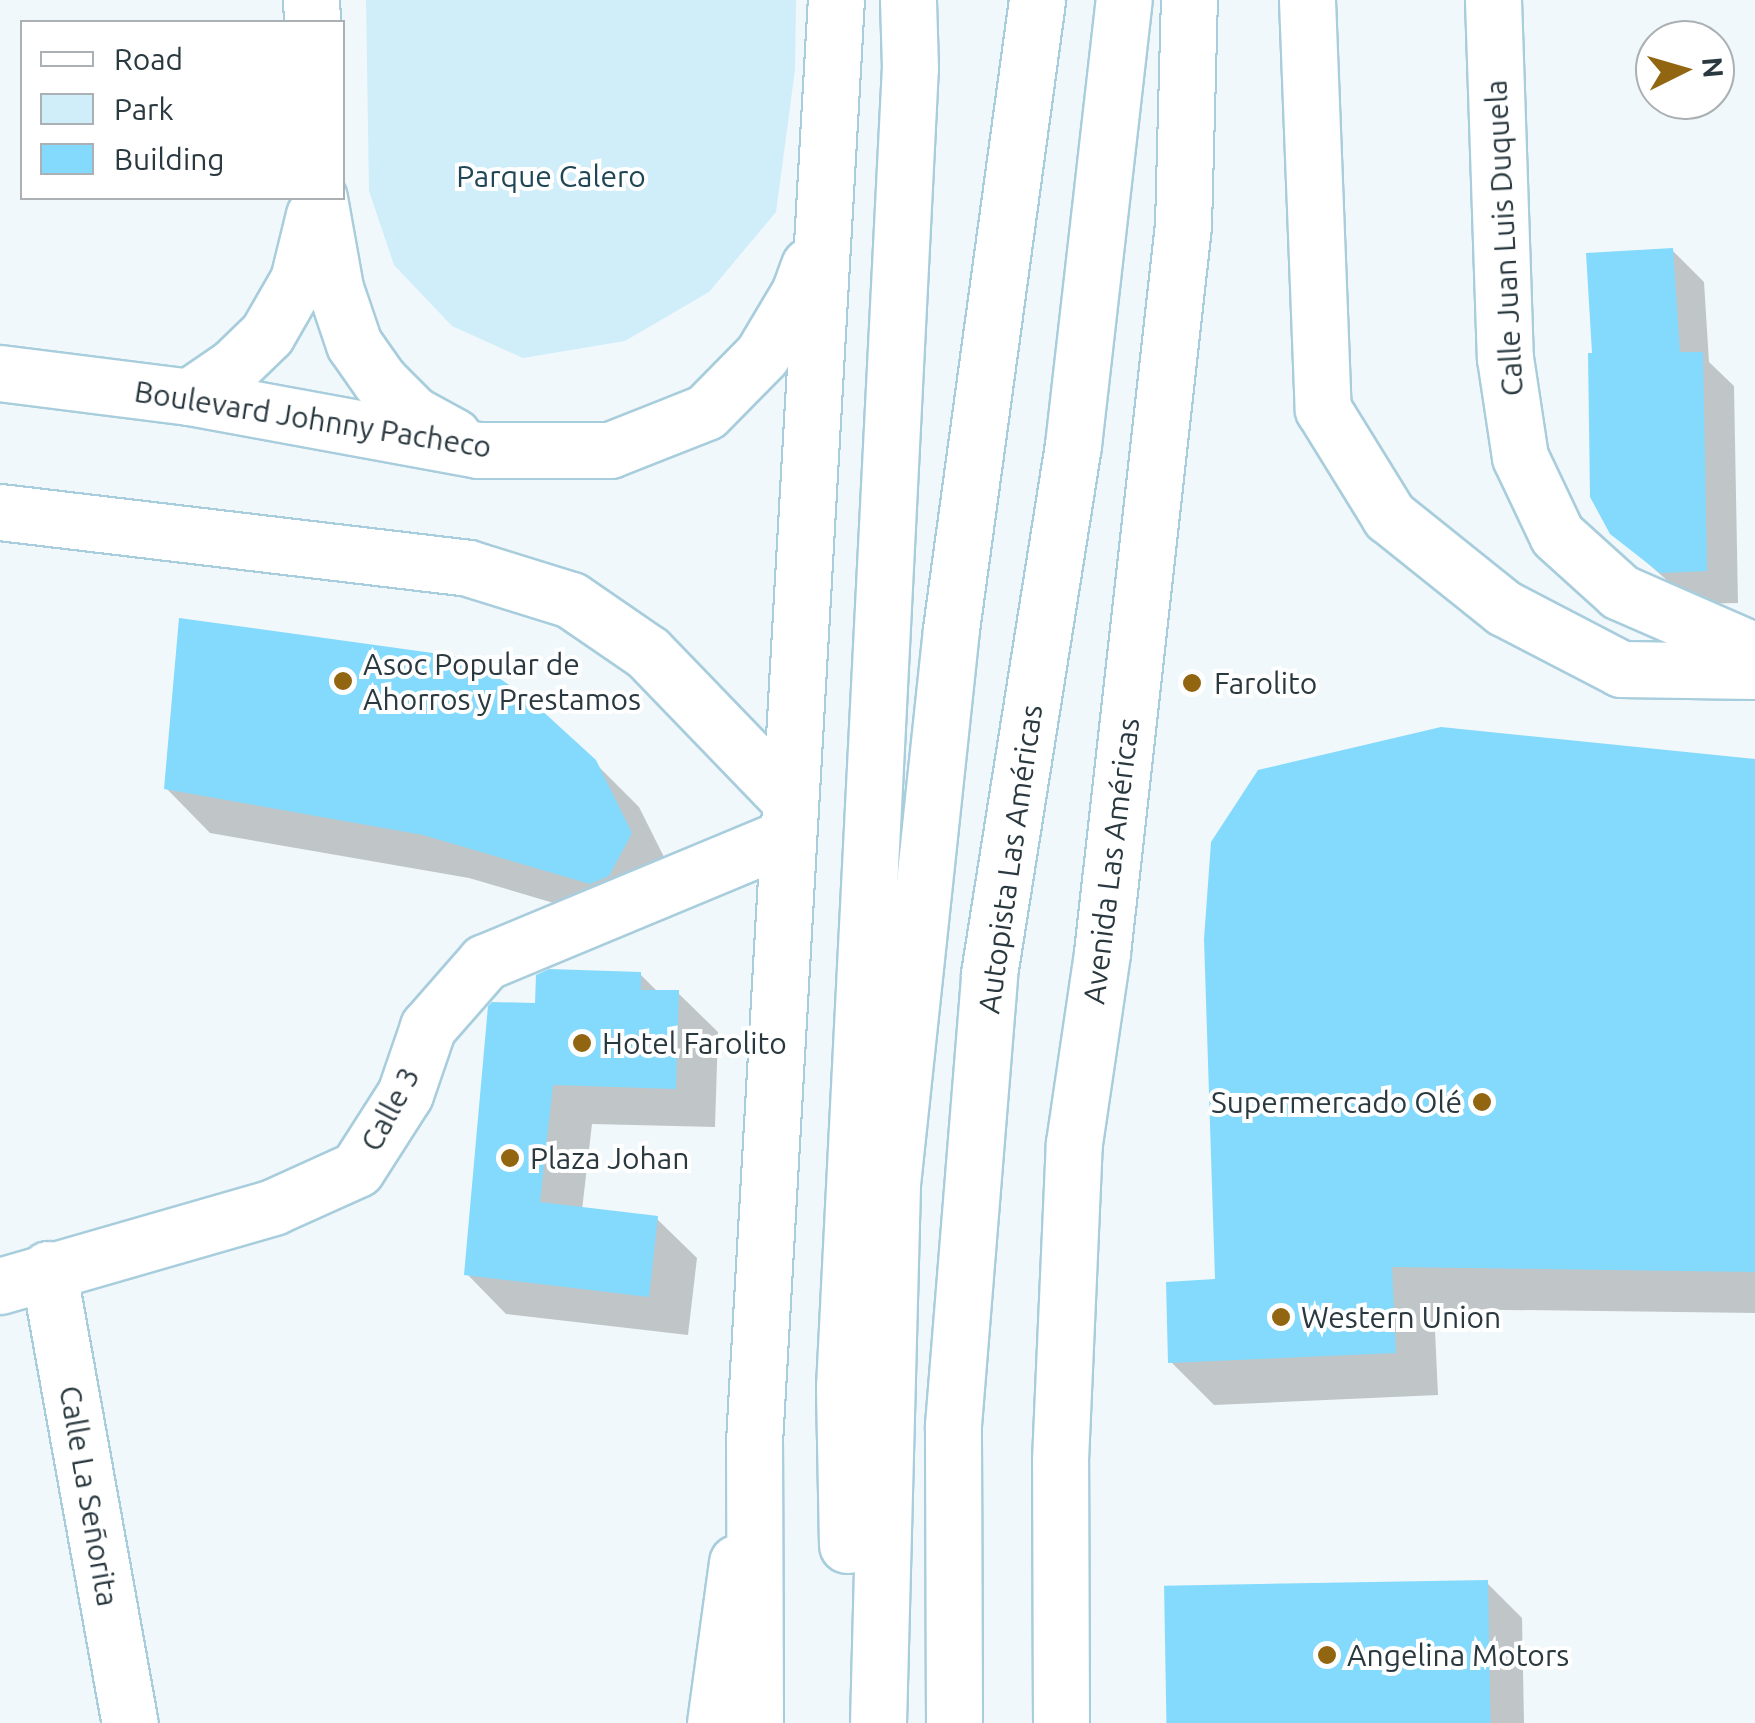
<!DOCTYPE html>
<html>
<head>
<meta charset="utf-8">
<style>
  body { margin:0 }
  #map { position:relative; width:1755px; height:1723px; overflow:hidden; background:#f1f8fb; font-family:Ubuntu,sans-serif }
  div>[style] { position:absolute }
  .green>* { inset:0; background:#d0edfa }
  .shadow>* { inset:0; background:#0003 }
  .building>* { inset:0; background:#83dafd; transform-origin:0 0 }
  .roads { filter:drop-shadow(2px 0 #a8cddc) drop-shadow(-2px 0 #a8cddc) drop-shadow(0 2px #a8cddc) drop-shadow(0 -2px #a8cddc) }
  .minor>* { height:55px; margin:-27.5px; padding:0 27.5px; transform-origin:27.5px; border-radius:27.5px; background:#fff }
  .major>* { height:55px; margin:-27.5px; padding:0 27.5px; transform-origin:27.5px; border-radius:27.5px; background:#fff }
  .highway>* { height:55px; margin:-27.5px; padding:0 27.5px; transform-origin:27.5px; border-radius:27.5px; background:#fff }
  .dots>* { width:28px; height:28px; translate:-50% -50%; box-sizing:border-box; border:5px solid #fff; border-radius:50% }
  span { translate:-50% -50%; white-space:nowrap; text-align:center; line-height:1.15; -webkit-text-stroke:8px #fff; paint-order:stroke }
  .park-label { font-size:30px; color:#1f4655 }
  .street-label { font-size:30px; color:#2a3940 }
  .poi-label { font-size:30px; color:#2a3940 }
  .left { translate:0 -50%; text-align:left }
  .right { translate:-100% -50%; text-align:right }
  .legend { position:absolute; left:20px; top:20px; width:325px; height:180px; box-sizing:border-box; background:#fff; border:2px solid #aab0b3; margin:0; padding:12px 18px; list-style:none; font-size:30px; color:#2a3940 }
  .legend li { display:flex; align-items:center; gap:20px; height:50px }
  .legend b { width:50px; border:2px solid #aab0b3 }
  .north { position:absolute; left:1635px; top:20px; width:100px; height:100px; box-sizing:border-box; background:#fff; border:2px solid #aab0b3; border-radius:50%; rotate:85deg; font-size:28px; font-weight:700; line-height:40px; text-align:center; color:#2a3940 }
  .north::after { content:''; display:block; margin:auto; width:35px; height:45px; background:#926511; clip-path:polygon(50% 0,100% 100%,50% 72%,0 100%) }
</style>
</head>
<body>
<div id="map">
  <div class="green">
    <i style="clip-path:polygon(366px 0,796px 0,795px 70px,776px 212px,709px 292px,625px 341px,523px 358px,452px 326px,394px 265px,369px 191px)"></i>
  </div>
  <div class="shadow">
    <i style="clip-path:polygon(1672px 250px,1704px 282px,1709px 362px,1734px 386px,1738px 603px,1694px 604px,1612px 532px)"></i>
    <i style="clip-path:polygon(1755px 761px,1755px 1313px,1434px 1309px,1438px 1395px,1214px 1405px,1171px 1362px,1218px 1282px)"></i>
    <i style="clip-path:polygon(594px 762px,639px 807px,675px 879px,635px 927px,469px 878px,210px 833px,166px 788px)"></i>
    <i style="clip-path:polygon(640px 974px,658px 992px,678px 993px,718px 1032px,715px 1127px,592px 1124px,582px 1210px,657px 1219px,697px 1258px,688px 1335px,506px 1314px,467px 1274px,537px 1005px)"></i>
    <i style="clip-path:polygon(1487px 1583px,1522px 1618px,1524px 1723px,1169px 1723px)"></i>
  </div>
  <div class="building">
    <i style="clip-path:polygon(1673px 248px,1680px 352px,1703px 352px,1707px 571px,1660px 573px,1610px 534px,1590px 497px,1588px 353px,1592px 353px,1586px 253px)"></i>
    <i style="clip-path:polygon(179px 618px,469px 658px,527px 697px,596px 760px,632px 833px,609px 876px,590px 884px,423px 835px,164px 789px)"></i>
    <i style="clip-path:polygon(1441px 727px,1755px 759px,1755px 1272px,1392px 1267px,1396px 1353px,1168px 1363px,1166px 1282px,1215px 1279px,1204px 939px,1211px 842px,1258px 770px)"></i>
    <i style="clip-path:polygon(549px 969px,641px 972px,641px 990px,679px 990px,676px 1089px,553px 1085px,540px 1202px,658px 1216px,649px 1297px,464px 1275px,488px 1006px,492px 1002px,535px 1003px,536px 975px)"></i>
    <i style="left:1488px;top:1580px;width:143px;height:324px;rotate:89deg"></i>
  </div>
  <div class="roads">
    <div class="minor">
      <i style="left:48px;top:1269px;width:461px;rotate:79.8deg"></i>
      <i style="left:0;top:1286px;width:284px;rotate:-16.1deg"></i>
      <i style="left:273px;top:1207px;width:92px;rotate:-24.3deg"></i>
      <i style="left:357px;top:1169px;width:89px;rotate:-57.4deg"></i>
      <i style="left:405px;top:1094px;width:71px;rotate:-71.1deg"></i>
      <i style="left:428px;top:1027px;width:86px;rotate:-48.8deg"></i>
      <i style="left:485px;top:962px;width:327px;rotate:-22.6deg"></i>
      <i style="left:715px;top:1723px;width:162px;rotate:-82.2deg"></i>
    </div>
    <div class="major">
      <i style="left:311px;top:0;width:22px;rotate:87deg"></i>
      <i style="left:1493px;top:0;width:358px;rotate:88.1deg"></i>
      <i style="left:1505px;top:358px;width:100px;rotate:81.4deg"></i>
      <i style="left:1520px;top:457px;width:86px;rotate:64.6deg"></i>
      <i style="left:1557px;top:535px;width:85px;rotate:42.1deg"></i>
      <i style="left:1620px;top:592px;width:147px;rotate:23.6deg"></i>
      <i style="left:319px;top:198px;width:91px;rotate:79.9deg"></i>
      <i style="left:335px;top:288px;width:59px;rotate:71.3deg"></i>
      <i style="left:354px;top:344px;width:45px;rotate:54.9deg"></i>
      <i style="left:380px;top:381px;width:47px;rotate:45deg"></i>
      <i style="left:413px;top:414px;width:46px;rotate:28.8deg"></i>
      <i style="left:0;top:373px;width:191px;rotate:7.2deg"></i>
      <i style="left:189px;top:397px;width:294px;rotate:10.4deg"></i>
      <i style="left:478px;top:450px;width:132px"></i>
      <i style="left:610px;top:450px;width:103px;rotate:-21.6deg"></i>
      <i style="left:706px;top:412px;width:80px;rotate:-45.5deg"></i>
      <i style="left:762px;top:355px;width:72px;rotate:-59.2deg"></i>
      <i style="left:799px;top:293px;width:29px;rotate:-70deg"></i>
      <i style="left:189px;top:397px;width:55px;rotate:-34.6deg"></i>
      <i style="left:234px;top:366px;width:46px;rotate:-44.1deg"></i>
      <i style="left:267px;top:334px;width:62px;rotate:-60.1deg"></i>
      <i style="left:298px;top:280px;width:67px;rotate:-76.2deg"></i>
      <i style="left:0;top:512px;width:471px;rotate:6.8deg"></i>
      <i style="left:468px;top:568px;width:108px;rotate:17.3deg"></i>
      <i style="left:571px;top:600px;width:93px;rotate:34.5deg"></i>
      <i style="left:648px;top:653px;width:203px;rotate:46deg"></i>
      <i style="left:755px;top:1723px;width:281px;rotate:-90.2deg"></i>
      <i style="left:754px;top:1442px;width:1444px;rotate:-86.75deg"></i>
      <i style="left:1061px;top:1723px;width:263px;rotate:-90.2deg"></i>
      <i style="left:1060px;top:1460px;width:317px;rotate:-87.5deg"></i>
      <i style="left:1074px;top:1143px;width:192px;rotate:-81.6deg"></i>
      <i style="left:1102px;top:953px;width:732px;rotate:-83.65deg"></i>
      <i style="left:1183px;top:225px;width:225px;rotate:-88.5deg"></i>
    </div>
    <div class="highway">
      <i style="left:1307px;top:0;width:409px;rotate:87.8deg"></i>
      <i style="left:1323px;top:409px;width:126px;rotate:58.3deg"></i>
      <i style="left:1389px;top:516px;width:147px;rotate:38.7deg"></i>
      <i style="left:1504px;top:608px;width:132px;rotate:27.5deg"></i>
      <i style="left:1621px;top:669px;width:134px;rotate:0.9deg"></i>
      <i style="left:847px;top:1545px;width:158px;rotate:-91.1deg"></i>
      <i style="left:844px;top:1387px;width:1321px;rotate:-87.14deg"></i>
      <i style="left:910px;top:68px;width:68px;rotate:-91.7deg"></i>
      <i style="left:878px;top:1723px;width:539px;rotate:-88.51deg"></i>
      <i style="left:892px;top:1184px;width:558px;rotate:-83.93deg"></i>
      <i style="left:951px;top:629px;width:635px;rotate:-82.21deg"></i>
      <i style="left:954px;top:1723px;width:298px;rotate:-90.2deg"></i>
      <i style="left:953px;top:1425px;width:452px;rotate:-85.4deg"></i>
      <i style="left:989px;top:974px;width:536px;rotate:-80.98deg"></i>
      <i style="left:1073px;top:445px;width:448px;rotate:-83.5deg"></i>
    </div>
  </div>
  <div class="dots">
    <i style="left:343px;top:681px;background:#926511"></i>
    <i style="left:1192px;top:683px;background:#926511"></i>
    <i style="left:582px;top:1043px;background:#926511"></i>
    <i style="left:1482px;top:1102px;background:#926511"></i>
    <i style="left:510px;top:1158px;background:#926511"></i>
    <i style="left:1281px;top:1317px;background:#926511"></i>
    <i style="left:1327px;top:1655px;background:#926511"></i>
  </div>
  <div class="park-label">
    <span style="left:551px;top:176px">Parque Calero</span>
  </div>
  <div class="street-label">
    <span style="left:1504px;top:238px;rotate:-93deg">Calle Juan Luis Duquela</span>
    <span style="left:313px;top:419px;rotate:9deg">Boulevard Johnny Pacheco</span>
    <span style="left:1010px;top:859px;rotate:-82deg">Autopista Las Américas</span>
    <span style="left:1111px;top:861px;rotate:-83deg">Avenida Las Américas</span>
    <span style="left:390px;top:1109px;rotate:-62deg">Calle 3</span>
    <span style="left:89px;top:1496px;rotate:80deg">Calle La Señorita</span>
  </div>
  <div class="poi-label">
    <span class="left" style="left:363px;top:681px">Asoc Popular de<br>Ahorros y Prestamos</span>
    <span class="left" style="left:1214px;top:683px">Farolito</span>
    <span class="left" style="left:602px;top:1043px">Hotel Farolito</span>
    <span class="right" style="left:1462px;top:1102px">Supermercado Olé</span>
    <span class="left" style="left:530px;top:1158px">Plaza Johan</span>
    <span class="left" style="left:1301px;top:1317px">Western Union</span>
    <span class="left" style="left:1347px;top:1655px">Angelina Motors</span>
  </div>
  <ul class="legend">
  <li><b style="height:12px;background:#fff"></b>Road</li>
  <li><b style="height:28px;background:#d0edfa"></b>Park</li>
  <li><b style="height:28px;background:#83dafd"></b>Building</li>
  </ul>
  <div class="north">N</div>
</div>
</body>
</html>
